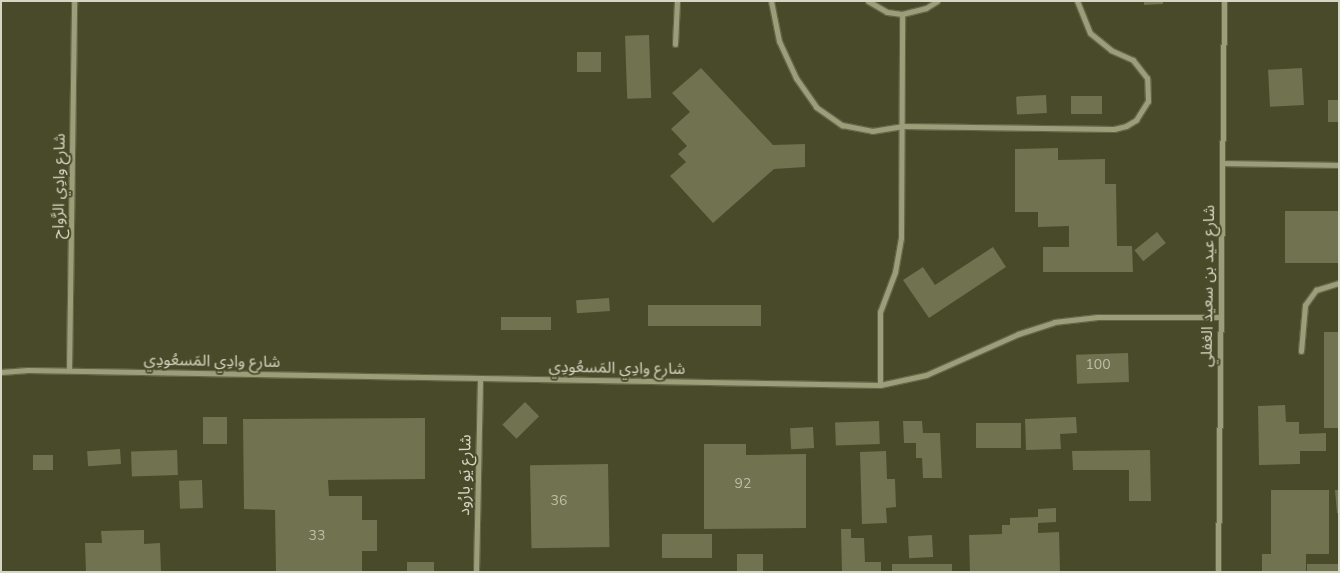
<!DOCTYPE html>
<html>
<head>
<meta charset="utf-8">
<style>
  body { margin:0 }
  #map { position:relative; width:1340px; height:573px; overflow:hidden; background:#494a29; font-family:"Nunito Sans","Noto Sans Arabic",sans-serif }
  div>[style] { position:absolute }
  .building>* { inset:0; background:#71724f; transform-origin:0 0 }
  .roads { filter:drop-shadow(1px 0 #646549) drop-shadow(-1px 0 #646549) drop-shadow(0 1px #646549) drop-shadow(0 -1px #646549) }
  .street>* { height:5px; margin:-2.5px; padding:0 2.5px; transform-origin:2.5px; border-radius:2.5px; background:#9c9e7a }
  span { translate:-50% -50%; white-space:nowrap; text-align:center; line-height:1.15; -webkit-text-stroke:4px #494a29; paint-order:stroke }
  .number-label { font-size:14px; color:#bcbea7 }
  .number-label span { -webkit-text-stroke-width:0 }
  .street-label { font-size:16px; color:#d5d7c4 }
  .frame { position:absolute; inset:0; border:2px solid #d5d7c4; pointer-events:none }
</style>
</head>
<body>
<div id="map">
  <div class="building">
    <i style="clip-path:polygon(1144px 1px,1163px 1px,1163px 4px,1144px 5px)"></i>
    <i style="left:649px;top:35px;width:63px;height:24px;rotate:88deg"></i>
    <i style="left:577px;top:52px;width:24px;height:20px"></i>
    <i style="clip-path:polygon(701px 68px,773px 145px,805px 144px,805px 167px,774px 169px,713px 223px,670px 176px,686px 162px,678px 154px,687px 146px,671px 129px,690px 112px,672px 93px)"></i>
    <i style="left:1302px;top:68px;width:37px;height:34px;rotate:87deg"></i>
    <i style="left:1046px;top:95px;width:18px;height:30px;rotate:87deg"></i>
    <i style="left:1102px;top:96px;width:18px;height:31px;rotate:90deg"></i>
    <i style="left:1328px;top:100px;width:11px;height:22px"></i>
    <i style="clip-path:polygon(1058px 148px,1058px 160px,1105px 159px,1105px 184px,1116px 184px,1117px 246px,1132px 246px,1133px 272px,1043px 272px,1043px 247px,1069px 247px,1069px 226px,1038px 227px,1038px 212px,1015px 212px,1015px 149px)"></i>
    <i style="left:1285px;top:211px;width:54px;height:52px"></i>
    <i style="left:1157px;top:232px;width:14px;height:29px;rotate:51deg"></i>
    <i style="clip-path:polygon(993px 247px,1006px 267px,929px 318px,903px 280px,923px 267px,935px 285px)"></i>
    <i style="left:609px;top:298px;width:13px;height:33px;rotate:86deg"></i>
    <i style="left:761px;top:305px;width:21px;height:113px;rotate:90deg"></i>
    <i style="left:501px;top:317px;width:50px;height:13px"></i>
    <i style="left:1324px;top:332px;width:15px;height:96px"></i>
    <i style="left:1128px;top:353px;width:29px;height:52px;rotate:88deg"></i>
    <i style="left:525px;top:402px;width:20px;height:32px;rotate:45deg"></i>
    <i style="clip-path:polygon(1285px 405px,1286px 422px,1299px 422px,1299px 434px,1326px 433px,1326px 451px,1300px 451px,1300px 464px,1259px 465px,1258px 406px)"></i>
    <i style="left:203px;top:417px;width:24px;height:27px"></i>
    <i style="clip-path:polygon(1076px 417px,1077px 433px,1060px 434px,1061px 449px,1026px 450px,1025px 419px)"></i>
    <i style="clip-path:polygon(425px 418px,425px 479px,328px 480px,329px 496px,362px 496px,362px 520px,377px 520px,377px 551px,362px 551px,362px 572px,276px 572px,275px 510px,244px 509px,243px 419px)"></i>
    <i style="left:879px;top:421px;width:23px;height:44px;rotate:88deg"></i>
    <i style="clip-path:polygon(903px 421px,922px 421px,923px 433px,940px 433px,942px 478px,923px 478px,922px 458px,916px 458px,916px 443px,904px 443px)"></i>
    <i style="left:976px;top:423px;width:45px;height:25px"></i>
    <i style="left:813px;top:427px;width:21px;height:23px;rotate:87deg"></i>
    <i style="clip-path:polygon(704px 444px,746px 444px,746px 455px,806px 454px,806px 528px,704px 529px)"></i>
    <i style="left:120px;top:449px;width:15px;height:33px;rotate:86deg"></i>
    <i style="left:177px;top:450px;width:25px;height:46px;rotate:88deg"></i>
    <i style="clip-path:polygon(1150px 450px,1151px 501px,1129px 501px,1129px 470px,1073px 470px,1072px 451px)"></i>
    <i style="clip-path:polygon(886px 451px,887px 479px,895px 479px,896px 507px,886px 508px,887px 523px,862px 524px,860px 452px)"></i>
    <i style="left:53px;top:455px;width:15px;height:20px;rotate:90deg"></i>
    <i style="left:608px;top:464px;width:83px;height:78px;rotate:89deg"></i>
    <i style="left:202px;top:480px;width:28px;height:23px;rotate:88deg"></i>
    <i style="clip-path:polygon(1271px 490px,1329px 490px,1329px 554px,1306px 554px,1306px 572px,1262px 572px,1262px 554px,1271px 554px)"></i>
    <i style="clip-path:polygon(1335px 490px,1339px 490px,1339px 513px,1337px 513px)"></i>
    <i style="clip-path:polygon(1056px 508px,1056px 522px,1038px 523px,1038px 533px,1059px 532px,1060px 572px,970px 572px,969px 535px,1002px 534px,1002px 525px,1010px 525px,1010px 518px,1038px 517px,1038px 509px)"></i>
    <i style="clip-path:polygon(841px 529px,851px 529px,851px 538px,864px 538px,865px 562px,881px 562px,881px 572px,842px 572px)"></i>
    <i style="clip-path:polygon(144px 530px,144px 544px,160px 543px,161px 572px,86px 572px,85px 543px,102px 543px,101px 531px)"></i>
    <i style="left:712px;top:534px;width:24px;height:50px;rotate:90deg"></i>
    <i style="left:932px;top:535px;width:22px;height:24px;rotate:87deg"></i>
    <i style="left:763px;top:554px;width:18px;height:26px;rotate:90deg"></i>
    <i style="left:407px;top:562px;width:27px;height:10px"></i>
    <i style="left:952px;top:564px;width:8px;height:60px;rotate:90deg"></i>
    <i style="left:1339px;top:564px;width:8px;height:32px;rotate:90deg"></i>
  </div>
  <div class="roads">
    <div class="street">
      <i style="left:771px;top:1px;width:41px;rotate:78.7deg"></i>
      <i style="left:779px;top:41px;width:41px;rotate:65.3deg"></i>
      <i style="left:796px;top:78px;width:35px;rotate:55deg"></i>
      <i style="left:816px;top:107px;width:32px;rotate:35deg"></i>
      <i style="left:842px;top:125px;width:31px;rotate:11deg"></i>
      <i style="left:872px;top:131px;width:30px;rotate:-9deg"></i>
      <i style="left:902px;top:126px;width:212px;rotate:0.8deg"></i>
      <i style="left:1114px;top:129px;width:12px;rotate:-14deg"></i>
      <i style="left:1126px;top:126px;width:12px;rotate:-31deg"></i>
      <i style="left:1136px;top:120px;width:22px;rotate:-58deg"></i>
      <i style="left:1148px;top:101px;width:23px;rotate:-92deg"></i>
      <i style="left:1147px;top:78px;width:23px;rotate:-128deg"></i>
      <i style="left:1133px;top:60px;width:24px;rotate:-156deg"></i>
      <i style="left:1111px;top:50px;width:27px;rotate:-141deg"></i>
      <i style="left:1090px;top:33px;width:35px;rotate:-112deg"></i>
      <i style="left:868px;top:1px;width:22px;rotate:30deg"></i>
      <i style="left:887px;top:12px;width:15px;rotate:8deg"></i>
      <i style="left:902px;top:14px;width:25px;rotate:-14deg"></i>
      <i style="left:926px;top:8px;width:13px;rotate:-32deg"></i>
      <i style="left:675px;top:44px;width:43px;rotate:-87.3deg"></i>
      <i style="left:1222px;top:163px;width:117px;rotate:1deg"></i>
      <i style="left:1301px;top:351px;width:46px;rotate:-85deg"></i>
      <i style="left:1305px;top:305px;width:19px;rotate:-54deg"></i>
      <i style="left:1316px;top:290px;width:24px;rotate:-17deg"></i>
      <i style="left:69px;top:370px;width:369px;rotate:-89.2deg"></i>
      <i style="left:1px;top:372px;width:27px;rotate:-4deg"></i>
      <i style="left:28px;top:370px;width:852px;rotate:1.01deg"></i>
      <i style="left:880px;top:385px;width:47px;rotate:-12.3deg"></i>
      <i style="left:926px;top:375px;width:101px;rotate:-24deg"></i>
      <i style="left:1018px;top:334px;width:38px;rotate:-18deg"></i>
      <i style="left:1054px;top:322px;width:44px;rotate:-6.5deg"></i>
      <i style="left:1098px;top:317px;width:123px"></i>
      <i style="left:880px;top:385px;width:73px;rotate:-90deg"></i>
      <i style="left:880px;top:312px;width:43px;rotate:-69.4deg"></i>
      <i style="left:895px;top:272px;width:35px;rotate:-80deg"></i>
      <i style="left:901px;top:238px;width:224px;rotate:-89.7deg"></i>
      <i style="left:476px;top:572px;width:194px;rotate:-88.8deg"></i>
      <i style="left:1218px;top:572px;width:571px;rotate:-89.4deg"></i>
    </div>
  </div>
  <div class="number-label">
    <span style="left:1098px;top:365px">100</span>
    <span style="left:743px;top:484px">92</span>
    <span style="left:559px;top:501px">36</span>
    <span style="left:317px;top:536px">33</span>
  </div>
  <div class="street-label">
    <span style="left:59px;top:186px;rotate:-89deg">شارع وادِي الرَّواح</span>
    <span style="left:1208px;top:286px;rotate:-89deg">شارع عيد بن سعيد الغفلي</span>
    <span style="left:212px;top:361px;rotate:1deg">شارع وادِي المَسعُودِي</span>
    <span style="left:617px;top:368px;rotate:1deg">شارع وادِي المَسعُودِي</span>
    <span style="left:465px;top:475px;rotate:-89deg">شارع يَو بارُود</span>
  </div>
  <div class="frame"></div>
</div>
</body>
</html>
